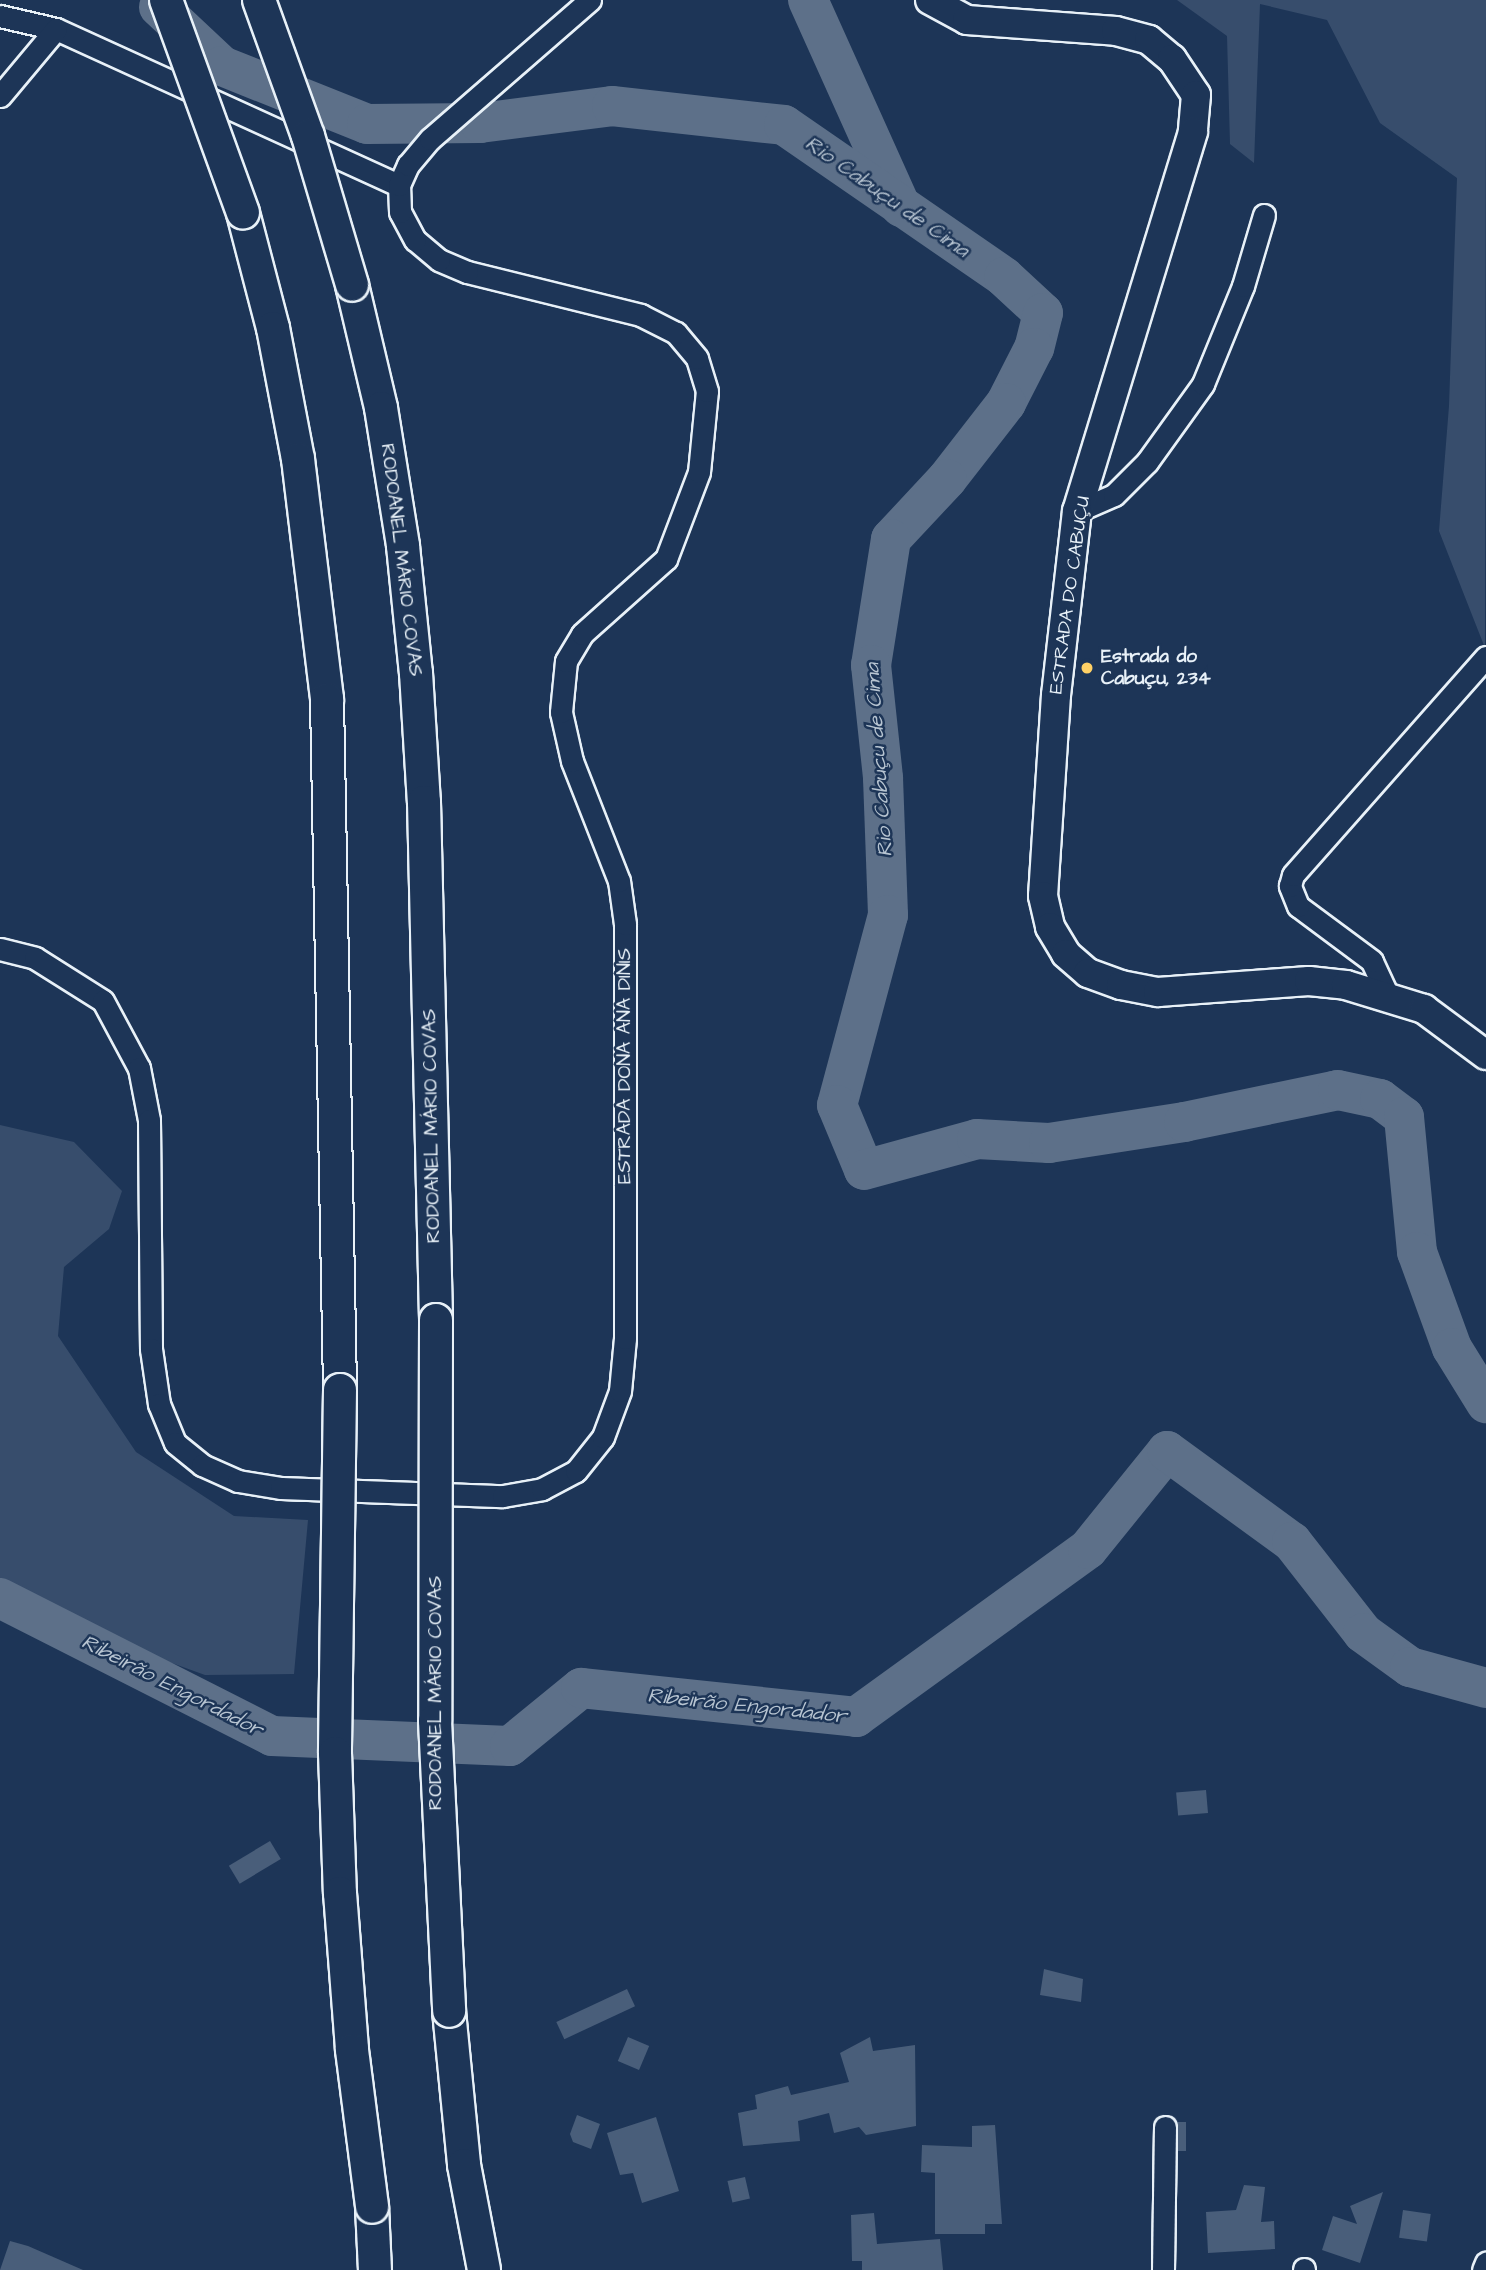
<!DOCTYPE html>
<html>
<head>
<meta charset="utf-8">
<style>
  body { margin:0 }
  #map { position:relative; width:1486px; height:2270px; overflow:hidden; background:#1d3557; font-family:"Architects Daughter",sans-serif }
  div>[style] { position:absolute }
  .green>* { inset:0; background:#374d6c }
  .river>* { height:40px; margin:-20px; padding:0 20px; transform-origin:20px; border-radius:20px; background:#5d7089 }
  .building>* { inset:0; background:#495e7a; transform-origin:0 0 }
  .roads { filter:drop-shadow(2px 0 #e8f1f8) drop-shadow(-2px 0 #e8f1f8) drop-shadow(0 2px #e8f1f8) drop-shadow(0 -2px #e8f1f8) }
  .minor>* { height:21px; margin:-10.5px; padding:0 10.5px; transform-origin:10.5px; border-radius:10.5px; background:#1d3557 }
  .major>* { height:28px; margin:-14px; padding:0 14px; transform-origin:14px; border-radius:14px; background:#1d3557 }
  .highway>* { height:32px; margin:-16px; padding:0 16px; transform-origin:16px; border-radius:16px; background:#1d3557 }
  .bridges { filter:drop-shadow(2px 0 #e8f1f8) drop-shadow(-2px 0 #e8f1f8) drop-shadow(0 2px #e8f1f8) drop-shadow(0 -2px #e8f1f8) }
  .highway-bridge>* { height:32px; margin:-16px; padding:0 16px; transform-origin:16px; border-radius:16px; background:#1d3557 }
  .dots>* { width:19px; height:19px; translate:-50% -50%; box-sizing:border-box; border:4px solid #1d3557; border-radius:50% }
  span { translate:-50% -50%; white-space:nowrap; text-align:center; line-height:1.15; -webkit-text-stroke:5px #1d3557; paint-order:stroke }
  .street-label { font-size:19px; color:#e8f1f8 }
  .poi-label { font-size:19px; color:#e8f1f8; font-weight:700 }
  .left { translate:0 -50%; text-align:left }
  .water-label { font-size:21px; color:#b7c4d1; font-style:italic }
</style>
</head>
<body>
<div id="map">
  <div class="green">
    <i style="clip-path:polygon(1167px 0,1486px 0,1485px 648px,1439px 531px,1449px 406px,1457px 178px,1380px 123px,1327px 20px,1260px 4px,1254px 163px,1230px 144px,1227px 36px,1177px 0)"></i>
    <i style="clip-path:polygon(0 1125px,74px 1142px,122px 1191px,109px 1229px,64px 1267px,58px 1336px,136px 1452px,234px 1516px,308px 1520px,294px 1674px,205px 1675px,0 1601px)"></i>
  </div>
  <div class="river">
    <i style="left:808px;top:0;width:227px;rotate:65.8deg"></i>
    <i style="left:159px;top:7px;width:86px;rotate:43.1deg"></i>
    <i style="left:222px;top:66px;width:156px;rotate:21.8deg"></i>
    <i style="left:367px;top:124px;width:113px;rotate:-0.5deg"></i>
    <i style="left:480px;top:123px;width:133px;rotate:-7.3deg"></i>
    <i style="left:612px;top:106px;width:173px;rotate:6.3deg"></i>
    <i style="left:784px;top:125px;width:267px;rotate:34.6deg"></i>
    <i style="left:1004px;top:277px;width:53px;rotate:42.7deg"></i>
    <i style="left:1043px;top:313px;width:36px;rotate:104deg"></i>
    <i style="left:1034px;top:348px;width:62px;rotate:117deg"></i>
    <i style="left:1006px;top:403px;width:96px;rotate:127.8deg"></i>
    <i style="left:947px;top:479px;width:82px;rotate:133deg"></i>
    <i style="left:891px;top:539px;width:128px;rotate:99deg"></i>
    <i style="left:871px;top:665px;width:114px;rotate:83.9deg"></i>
    <i style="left:883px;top:778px;width:137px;rotate:87.9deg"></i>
    <i style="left:888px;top:915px;width:197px;rotate:105deg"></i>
    <i style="left:837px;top:1105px;width:70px;rotate:67.4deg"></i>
    <i style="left:864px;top:1170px;width:117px;rotate:-15.3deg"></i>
    <i style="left:977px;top:1139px;width:72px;rotate:3.2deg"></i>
    <i style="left:1049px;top:1143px;width:137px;rotate:-8.8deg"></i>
    <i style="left:1184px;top:1122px;width:157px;rotate:-11.7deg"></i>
    <i style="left:1338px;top:1090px;width:43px;rotate:12.1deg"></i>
    <i style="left:1380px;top:1099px;width:30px;rotate:37deg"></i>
    <i style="left:1404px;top:1117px;width:136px;rotate:84.5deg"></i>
    <i style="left:1417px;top:1252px;width:102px;rotate:70deg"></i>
    <i style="left:1452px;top:1348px;width:65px;rotate:58.3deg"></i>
    <i style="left:0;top:1598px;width:305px;rotate:26.9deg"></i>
    <i style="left:272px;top:1736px;width:238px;rotate:2.4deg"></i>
    <i style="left:510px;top:1746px;width:92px;rotate:-39.2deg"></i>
    <i style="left:581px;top:1688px;width:277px;rotate:6deg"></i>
    <i style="left:856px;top:1717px;width:286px;rotate:-35.9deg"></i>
    <i style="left:1088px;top:1549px;width:126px;rotate:-51.1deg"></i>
    <i style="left:1167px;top:1451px;width:155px;rotate:36.1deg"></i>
    <i style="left:1292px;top:1542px;width:115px;rotate:52deg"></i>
    <i style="left:1363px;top:1633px;width:58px;rotate:35.9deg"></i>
    <i style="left:1410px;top:1667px;width:79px;rotate:15.4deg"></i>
  </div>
  <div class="building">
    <i style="left:1206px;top:1790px;width:23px;height:30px;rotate:85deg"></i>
    <i style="left:270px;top:1841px;width:21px;height:48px;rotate:59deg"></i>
    <i style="clip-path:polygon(1044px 1969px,1083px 1979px,1081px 2002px,1040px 1995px)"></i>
    <i style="left:627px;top:1989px;width:19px;height:78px;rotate:65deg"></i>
    <i style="left:628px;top:2037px;width:23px;height:26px;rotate:23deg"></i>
    <i style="clip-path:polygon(870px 2037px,873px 2051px,915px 2045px,916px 2126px,866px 2135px,859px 2127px,834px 2133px,829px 2113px,798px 2121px,800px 2141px,743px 2146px,738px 2113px,757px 2109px,755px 2095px,788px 2086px,791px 2095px,849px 2082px,840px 2053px)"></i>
    <i style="clip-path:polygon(577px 2115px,600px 2124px,591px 2149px,573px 2142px,570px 2134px)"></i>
    <i style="clip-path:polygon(656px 2117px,679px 2191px,642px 2203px,633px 2173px,620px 2175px,607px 2133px)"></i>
    <i style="left:1177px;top:2122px;width:9px;height:29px"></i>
    <i style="clip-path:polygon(995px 2125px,1002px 2224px,985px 2224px,985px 2234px,935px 2234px,935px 2173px,921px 2172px,922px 2145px,972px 2147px,972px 2126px)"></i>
    <i style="left:745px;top:2177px;width:22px;height:18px;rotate:77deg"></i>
    <i style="clip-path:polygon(1244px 2185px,1265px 2187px,1261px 2222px,1274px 2221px,1275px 2249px,1208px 2253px,1206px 2212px,1236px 2210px)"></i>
    <i style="clip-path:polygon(1383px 2192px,1360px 2263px,1322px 2250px,1333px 2216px,1357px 2224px,1350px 2206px)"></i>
    <i style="left:1403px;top:2210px;width:28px;height:28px;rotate:8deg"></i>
    <i style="clip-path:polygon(874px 2213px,877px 2244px,940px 2239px,943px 2270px,862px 2270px,862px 2261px,852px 2261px,851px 2215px)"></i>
    <i style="clip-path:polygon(10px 2241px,28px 2246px,83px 2270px,0 2270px)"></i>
  </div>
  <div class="roads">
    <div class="minor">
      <i style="left:0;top:16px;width:57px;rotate:13.1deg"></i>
      <i style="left:56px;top:29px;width:377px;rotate:24.5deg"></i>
      <i style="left:0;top:96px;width:87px;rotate:-50.1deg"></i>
      <i style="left:1077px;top:511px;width:40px;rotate:-23.4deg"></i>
      <i style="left:1114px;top:495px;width:47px;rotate:-45deg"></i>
      <i style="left:1147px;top:462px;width:96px;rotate:-54.3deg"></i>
      <i style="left:1203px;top:384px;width:106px;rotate:-67.8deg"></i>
      <i style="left:1243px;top:286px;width:74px;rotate:-73.5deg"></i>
      <i style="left:0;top:949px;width:36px;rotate:14deg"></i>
      <i style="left:35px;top:958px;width:80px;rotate:32.3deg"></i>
      <i style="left:103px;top:1001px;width:76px;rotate:61.8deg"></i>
      <i style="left:139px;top:1068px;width:53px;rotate:79.1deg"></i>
      <i style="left:149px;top:1120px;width:229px;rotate:89.5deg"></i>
      <i style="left:151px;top:1349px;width:56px;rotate:81.7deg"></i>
      <i style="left:159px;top:1404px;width:42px;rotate:67.7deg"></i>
      <i style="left:175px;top:1443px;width:35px;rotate:39deg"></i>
      <i style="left:202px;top:1465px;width:39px;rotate:24deg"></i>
      <i style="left:238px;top:1481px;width:44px;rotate:9.2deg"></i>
      <i style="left:281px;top:1488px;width:222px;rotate:2.1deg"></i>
      <i style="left:503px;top:1496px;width:40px;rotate:-10deg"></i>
      <i style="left:542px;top:1489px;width:38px;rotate:-28deg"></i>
      <i style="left:576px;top:1471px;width:43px;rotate:-51.5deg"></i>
      <i style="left:603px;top:1437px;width:49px;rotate:-69.7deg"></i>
      <i style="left:620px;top:1391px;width:53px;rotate:-84.6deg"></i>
      <i style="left:625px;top:1338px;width:414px;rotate:-90deg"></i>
      <i style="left:625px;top:924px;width:43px;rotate:-97.9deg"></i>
      <i style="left:619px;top:881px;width:129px;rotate:-111.4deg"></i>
      <i style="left:572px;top:761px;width:50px;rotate:-102.7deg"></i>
      <i style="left:561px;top:712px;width:51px;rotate:-84.4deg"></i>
      <i style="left:566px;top:661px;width:31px;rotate:-59deg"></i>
      <i style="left:582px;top:634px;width:113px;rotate:-41.8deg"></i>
      <i style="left:666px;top:559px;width:93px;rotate:-69.2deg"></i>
      <i style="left:699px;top:472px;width:81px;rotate:-84.4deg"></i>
      <i style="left:707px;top:391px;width:34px;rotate:-107deg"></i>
      <i style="left:697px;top:358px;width:33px;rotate:-130deg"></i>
      <i style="left:676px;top:333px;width:39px;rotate:-153deg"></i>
      <i style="left:641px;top:315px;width:179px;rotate:-166.1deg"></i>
      <i style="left:467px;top:272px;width:30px;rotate:-157deg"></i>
      <i style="left:439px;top:260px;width:31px;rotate:-140deg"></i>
      <i style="left:415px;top:240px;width:32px;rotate:-118deg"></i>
      <i style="left:400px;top:212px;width:27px;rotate:-92deg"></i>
      <i style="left:399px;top:185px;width:22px;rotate:-66deg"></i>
      <i style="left:408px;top:165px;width:34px;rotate:-50deg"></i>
      <i style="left:430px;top:139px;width:212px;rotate:-41deg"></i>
      <i style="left:1388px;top:996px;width:38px;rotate:-115deg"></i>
      <i style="left:1372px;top:961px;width:92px;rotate:-143.4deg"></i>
      <i style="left:1298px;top:906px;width:22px;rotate:-112deg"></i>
      <i style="left:1290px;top:886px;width:11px;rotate:-75deg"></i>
      <i style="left:1293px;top:875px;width:291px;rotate:-48.5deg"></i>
      <i style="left:1163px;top:2270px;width:143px;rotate:-89.2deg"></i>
      <i style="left:1304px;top:2270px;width:1px;rotate:-90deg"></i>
      <i style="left:1483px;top:2270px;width:8px;rotate:-67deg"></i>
    </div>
    <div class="major">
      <i style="left:930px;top:0;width:42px;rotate:28.4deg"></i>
      <i style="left:967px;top:20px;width:149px;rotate:4.2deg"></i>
      <i style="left:1116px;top:31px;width:34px;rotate:15deg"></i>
      <i style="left:1149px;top:40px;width:30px;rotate:40deg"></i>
      <i style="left:1172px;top:59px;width:43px;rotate:56.3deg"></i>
      <i style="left:1196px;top:95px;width:37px;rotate:95deg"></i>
      <i style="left:1193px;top:132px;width:396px;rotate:107deg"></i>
      <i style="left:1077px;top:511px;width:185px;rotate:96.5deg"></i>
      <i style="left:1056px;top:695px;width:201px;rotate:93.7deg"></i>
      <i style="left:1043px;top:896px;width:32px;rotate:77deg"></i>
      <i style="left:1050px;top:927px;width:31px;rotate:59deg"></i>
      <i style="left:1066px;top:954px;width:29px;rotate:41deg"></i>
      <i style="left:1088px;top:973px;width:35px;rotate:20deg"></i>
      <i style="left:1121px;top:985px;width:38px;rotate:11deg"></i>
      <i style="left:1158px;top:992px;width:151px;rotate:-4.2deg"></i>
      <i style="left:1309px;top:981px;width:37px;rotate:6deg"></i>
      <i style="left:1346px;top:985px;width:82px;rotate:17.1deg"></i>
      <i style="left:1424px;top:1009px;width:77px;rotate:36.6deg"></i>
    </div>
    <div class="highway">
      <i style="left:243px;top:213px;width:119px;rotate:75.4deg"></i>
      <i style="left:273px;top:328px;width:133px;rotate:79.2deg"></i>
      <i style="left:298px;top:459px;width:242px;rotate:83.1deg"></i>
      <i style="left:327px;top:699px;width:691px;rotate:88.92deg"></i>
      <i style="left:352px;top:285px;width:126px;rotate:76.7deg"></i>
      <i style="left:381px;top:408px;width:140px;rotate:80.9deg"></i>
      <i style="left:403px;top:546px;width:128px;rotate:84.2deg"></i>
      <i style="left:416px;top:673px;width:129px;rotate:86.5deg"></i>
      <i style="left:424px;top:802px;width:518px;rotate:88.67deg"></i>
      <i style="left:449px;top:2011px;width:155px;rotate:84.4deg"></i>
      <i style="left:464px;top:2165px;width:107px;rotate:79.2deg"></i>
      <i style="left:372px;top:2207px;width:63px;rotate:87.3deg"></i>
    </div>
  </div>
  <div class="bridges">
    <div class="highway-bridge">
      <i style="left:166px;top:0;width:226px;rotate:70.1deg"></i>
      <i style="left:259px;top:0;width:145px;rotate:70.2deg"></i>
      <i style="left:308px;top:136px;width:155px;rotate:73.5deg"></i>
      <i style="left:436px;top:1320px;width:401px;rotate:90.1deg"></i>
      <i style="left:435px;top:1721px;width:290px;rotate:87.2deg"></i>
      <i style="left:340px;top:1390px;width:363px;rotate:90.8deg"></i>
      <i style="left:335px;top:1753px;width:140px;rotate:88deg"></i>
      <i style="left:340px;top:1893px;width:157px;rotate:85.6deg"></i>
      <i style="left:352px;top:2050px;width:158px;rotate:82.7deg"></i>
    </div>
  </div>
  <div class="dots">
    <i style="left:1087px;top:668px;background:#ffd166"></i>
  </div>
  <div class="street-label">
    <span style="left:401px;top:560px;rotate:83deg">RODOANEL MÁRIO COVAS</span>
    <span style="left:1070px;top:595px;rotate:-82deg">ESTRADA DO CABUÇU</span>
    <span style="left:625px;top:1066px;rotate:-90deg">ESTRADA DONA ANA DINIS</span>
    <span style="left:432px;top:1126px;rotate:-91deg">RODOANEL MÁRIO COVAS</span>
    <span style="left:436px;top:1693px;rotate:-90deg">RODOANEL MÁRIO COVAS</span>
  </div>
  <div class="poi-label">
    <span class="left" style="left:1101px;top:668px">Estrada do<br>Cabuçu, 234</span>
  </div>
  <div class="water-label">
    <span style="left:887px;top:197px;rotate:35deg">Rio Cabuçu de Cima</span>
    <span style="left:879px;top:760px;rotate:-94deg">Rio Cabuçu de Cima</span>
    <span style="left:172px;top:1686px;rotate:27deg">Ribeirão Engordador</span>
    <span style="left:747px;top:1706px;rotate:6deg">Ribeirão Engordador</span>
  </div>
</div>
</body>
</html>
